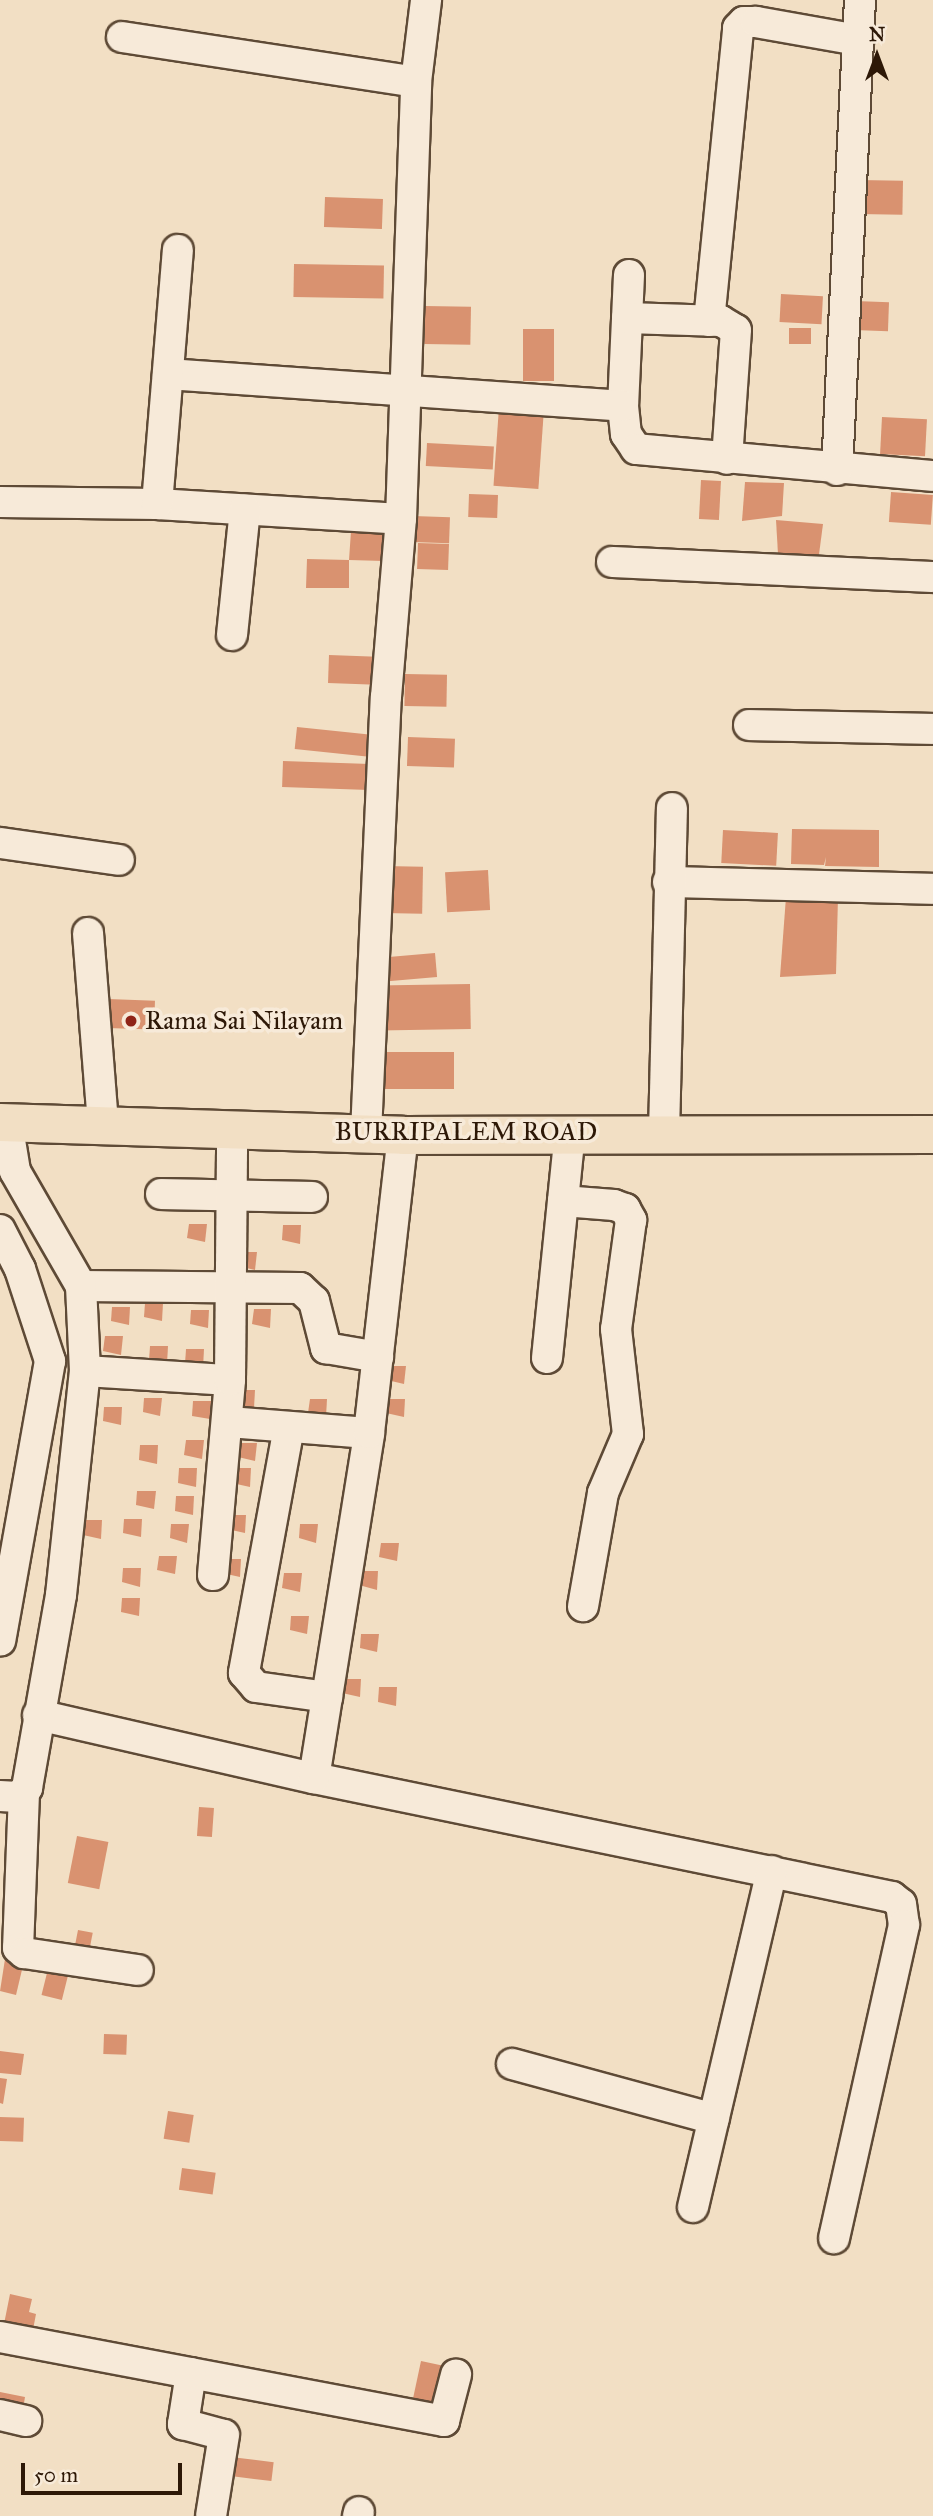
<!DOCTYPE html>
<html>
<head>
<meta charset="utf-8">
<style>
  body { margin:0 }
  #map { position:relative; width:933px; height:2516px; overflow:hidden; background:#f2dfc4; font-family:"IM FELL Great Primer",serif }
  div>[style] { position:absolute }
  .building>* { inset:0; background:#d99270; transform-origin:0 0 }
  .roads { filter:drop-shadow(2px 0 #5e4a36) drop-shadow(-2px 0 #5e4a36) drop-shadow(0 2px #5e4a36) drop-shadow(0 -2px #5e4a36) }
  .minor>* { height:30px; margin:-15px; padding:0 15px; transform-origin:15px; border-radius:15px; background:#f7ead9 }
  .major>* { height:37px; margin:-18.5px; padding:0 18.5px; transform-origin:18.5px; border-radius:18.5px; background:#f2dfc4 }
  .dots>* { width:19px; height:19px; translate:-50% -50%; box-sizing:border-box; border:4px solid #f7ead9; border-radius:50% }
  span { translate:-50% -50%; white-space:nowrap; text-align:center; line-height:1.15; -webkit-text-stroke:7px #f7ead9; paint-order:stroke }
  .poi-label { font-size:26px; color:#2d1807 }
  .left { translate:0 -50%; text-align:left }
  .street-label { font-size:26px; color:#2d1807 }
  .north { position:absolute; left:842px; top:21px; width:70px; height:70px; -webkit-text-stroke:5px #f7ead9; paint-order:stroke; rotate:0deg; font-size:19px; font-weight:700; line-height:28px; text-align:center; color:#2d1807 }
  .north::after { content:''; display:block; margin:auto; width:24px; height:32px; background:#2d1807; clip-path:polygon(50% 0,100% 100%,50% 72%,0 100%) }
  .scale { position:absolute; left:21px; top:2463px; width:161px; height:32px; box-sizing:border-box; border:4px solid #2d1807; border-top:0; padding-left:9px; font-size:21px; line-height:24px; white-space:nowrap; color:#2d1807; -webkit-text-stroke:5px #f7ead9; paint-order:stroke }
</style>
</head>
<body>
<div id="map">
  <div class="building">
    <i style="left:859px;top:180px;width:44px;height:34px;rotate:1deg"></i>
    <i style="left:325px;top:197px;width:58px;height:30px;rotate:2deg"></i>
    <i style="left:294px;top:264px;width:90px;height:33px;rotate:1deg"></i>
    <i style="left:781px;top:294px;width:42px;height:28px;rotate:3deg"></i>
    <i style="left:855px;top:301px;width:34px;height:29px;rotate:2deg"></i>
    <i style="left:425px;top:306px;width:46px;height:38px;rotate:1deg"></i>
    <i style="left:789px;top:328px;width:22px;height:16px"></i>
    <i style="left:523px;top:329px;width:31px;height:52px"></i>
    <i style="left:499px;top:407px;width:45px;height:79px;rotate:4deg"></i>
    <i style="left:882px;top:417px;width:45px;height:37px;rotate:3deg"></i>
    <i style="left:427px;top:443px;width:67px;height:23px;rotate:3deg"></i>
    <i style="left:701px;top:480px;width:20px;height:39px;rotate:3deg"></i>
    <i style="clip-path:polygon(745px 482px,784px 483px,782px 516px,742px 521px)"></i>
    <i style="left:891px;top:492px;width:42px;height:30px;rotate:4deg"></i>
    <i style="left:469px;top:494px;width:29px;height:23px;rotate:2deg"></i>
    <i style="left:413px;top:516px;width:37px;height:26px;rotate:2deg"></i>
    <i style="clip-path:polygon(776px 520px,823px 524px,818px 562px,778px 554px)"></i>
    <i style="clip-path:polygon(351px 531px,385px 532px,384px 561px,349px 560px,349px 588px,306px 588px,307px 559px,349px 560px)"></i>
    <i style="left:418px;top:543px;width:31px;height:26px;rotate:2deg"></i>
    <i style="left:329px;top:655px;width:48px;height:28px;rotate:2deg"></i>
    <i style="left:405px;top:674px;width:42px;height:32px;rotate:1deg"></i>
    <i style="left:297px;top:727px;width:82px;height:22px;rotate:6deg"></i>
    <i style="left:408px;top:737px;width:47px;height:29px;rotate:2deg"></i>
    <i style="left:283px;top:761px;width:87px;height:26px;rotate:2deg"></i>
    <i style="clip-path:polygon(792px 829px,879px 830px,879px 867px,825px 866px,826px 857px,824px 865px,791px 864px)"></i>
    <i style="left:723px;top:830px;width:55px;height:33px;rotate:3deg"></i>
    <i style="left:384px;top:866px;width:39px;height:47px;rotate:1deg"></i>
    <i style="left:488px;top:870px;width:40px;height:43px;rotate:87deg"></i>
    <i style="clip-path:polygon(786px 897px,838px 897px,836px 974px,780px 977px)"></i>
    <i style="left:435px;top:953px;width:24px;height:58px;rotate:85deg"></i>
    <i style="left:470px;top:984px;width:45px;height:92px;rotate:89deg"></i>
    <i style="left:108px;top:999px;width:47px;height:29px;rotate:2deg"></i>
    <i style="left:454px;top:1052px;width:37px;height:80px;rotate:90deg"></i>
    <i style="clip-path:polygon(189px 1224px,207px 1224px,205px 1242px,187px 1238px)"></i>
    <i style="clip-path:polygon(283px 1225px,301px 1225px,300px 1244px,282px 1240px)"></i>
    <i style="clip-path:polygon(239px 1252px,257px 1252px,255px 1270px,238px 1266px)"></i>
    <i style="clip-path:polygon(145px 1303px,163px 1303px,162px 1321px,144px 1317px)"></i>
    <i style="clip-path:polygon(112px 1307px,130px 1307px,129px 1325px,111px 1321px)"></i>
    <i style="clip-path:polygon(254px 1309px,271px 1309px,270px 1328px,252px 1324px)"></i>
    <i style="clip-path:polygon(191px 1310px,209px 1310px,208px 1328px,190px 1324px)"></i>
    <i style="clip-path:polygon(105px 1336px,123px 1336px,121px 1355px,103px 1351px)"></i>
    <i style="clip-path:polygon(150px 1346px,168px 1346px,167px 1364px,149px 1361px)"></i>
    <i style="clip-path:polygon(186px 1349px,204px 1349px,203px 1368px,185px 1364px)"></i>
    <i style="clip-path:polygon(388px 1366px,406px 1366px,404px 1384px,387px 1380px)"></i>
    <i style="clip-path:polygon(237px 1390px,255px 1390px,254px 1408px,236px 1405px)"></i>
    <i style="clip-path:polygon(144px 1398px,162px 1398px,160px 1416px,143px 1412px)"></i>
    <i style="clip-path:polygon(310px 1399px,327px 1399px,326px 1417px,308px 1413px)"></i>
    <i style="clip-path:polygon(387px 1399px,405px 1399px,404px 1417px,386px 1413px)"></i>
    <i style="clip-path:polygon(193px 1401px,211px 1401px,210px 1419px,192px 1416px)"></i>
    <i style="clip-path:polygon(104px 1407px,122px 1407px,121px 1425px,103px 1421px)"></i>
    <i style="clip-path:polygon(186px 1440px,204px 1440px,202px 1459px,184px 1455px)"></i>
    <i style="clip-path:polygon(239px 1443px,257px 1443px,255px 1461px,238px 1457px)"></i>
    <i style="clip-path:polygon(140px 1445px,158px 1445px,157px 1464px,139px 1460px)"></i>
    <i style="clip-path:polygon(179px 1468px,197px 1468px,196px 1487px,178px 1483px)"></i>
    <i style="clip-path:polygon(233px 1468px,251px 1468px,250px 1487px,232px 1483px)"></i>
    <i style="clip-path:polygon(137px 1491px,156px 1491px,154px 1509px,136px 1505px)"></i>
    <i style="clip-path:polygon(176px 1496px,194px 1496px,193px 1515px,175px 1511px)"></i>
    <i style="clip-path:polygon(228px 1515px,246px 1515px,245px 1533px,227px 1529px)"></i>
    <i style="clip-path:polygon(124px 1519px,142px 1519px,141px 1537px,123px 1533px)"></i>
    <i style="clip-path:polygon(84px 1520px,102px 1520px,101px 1539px,83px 1535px)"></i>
    <i style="clip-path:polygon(171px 1524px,189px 1524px,187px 1543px,170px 1538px)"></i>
    <i style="clip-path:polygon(300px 1524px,318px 1524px,316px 1543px,299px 1538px)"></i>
    <i style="clip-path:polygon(381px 1543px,399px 1543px,397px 1561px,379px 1557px)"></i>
    <i style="clip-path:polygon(159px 1556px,177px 1556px,175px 1574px,157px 1570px)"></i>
    <i style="clip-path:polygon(223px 1559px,241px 1559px,240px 1577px,222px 1573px)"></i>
    <i style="clip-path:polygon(123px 1568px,141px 1568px,140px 1587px,122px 1582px)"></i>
    <i style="clip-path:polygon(360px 1571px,378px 1571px,377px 1590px,359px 1585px)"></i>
    <i style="clip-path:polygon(284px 1573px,302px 1573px,300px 1592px,282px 1588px)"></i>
    <i style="clip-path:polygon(122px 1598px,140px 1598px,139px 1616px,121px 1612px)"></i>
    <i style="clip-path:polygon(291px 1616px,309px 1616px,307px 1634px,290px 1630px)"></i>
    <i style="clip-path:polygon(361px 1634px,379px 1634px,377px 1652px,360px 1648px)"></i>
    <i style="clip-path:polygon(343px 1679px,361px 1679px,360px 1697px,342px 1693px)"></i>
    <i style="clip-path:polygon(379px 1687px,397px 1687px,396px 1706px,378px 1702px)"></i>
    <i style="left:199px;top:1807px;width:15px;height:29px;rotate:4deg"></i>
    <i style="left:77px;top:1836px;width:32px;height:48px;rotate:11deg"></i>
    <i style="left:78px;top:1930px;width:15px;height:22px;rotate:11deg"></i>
    <i style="clip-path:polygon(25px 1957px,16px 1995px,0 1991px,5px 1959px)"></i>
    <i style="left:50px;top:1961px;width:21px;height:35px;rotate:14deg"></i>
    <i style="left:104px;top:2034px;width:23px;height:20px;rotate:2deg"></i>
    <i style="clip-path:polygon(0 2051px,24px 2054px,21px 2075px,0 2073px)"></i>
    <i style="clip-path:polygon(0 2078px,7px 2079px,3px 2104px,0 2103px)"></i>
    <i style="left:168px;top:2111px;width:26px;height:28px;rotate:9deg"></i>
    <i style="left:0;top:2117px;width:24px;height:24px;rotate:2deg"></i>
    <i style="left:182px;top:2168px;width:34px;height:22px;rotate:8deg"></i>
    <i style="clip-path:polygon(10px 2294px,32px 2299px,29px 2312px,36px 2314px,32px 2335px,3px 2329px)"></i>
    <i style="left:421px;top:2361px;width:24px;height:45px;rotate:12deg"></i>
    <i style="clip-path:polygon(0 2392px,25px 2397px,23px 2409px,0 2405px)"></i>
    <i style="left:231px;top:2457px;width:43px;height:19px;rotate:7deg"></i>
  </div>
  <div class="roads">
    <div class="minor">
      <i style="left:122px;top:37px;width:297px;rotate:8.7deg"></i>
      <i style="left:629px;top:275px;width:131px;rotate:92.6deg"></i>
      <i style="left:623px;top:406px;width:28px;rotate:84deg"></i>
      <i style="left:626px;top:434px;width:18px;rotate:56deg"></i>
      <i style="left:636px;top:449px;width:298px;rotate:5.2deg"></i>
      <i style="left:627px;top:318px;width:94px;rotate:1.8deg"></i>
      <i style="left:721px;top:321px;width:17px;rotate:31deg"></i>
      <i style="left:736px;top:330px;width:129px;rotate:94deg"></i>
      <i style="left:709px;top:321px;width:294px;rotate:-84.3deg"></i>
      <i style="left:738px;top:28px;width:8px;rotate:-45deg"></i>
      <i style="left:744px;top:22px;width:12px"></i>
      <i style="left:756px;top:22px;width:104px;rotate:10deg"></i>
      <i style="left:168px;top:374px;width:456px;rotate:4deg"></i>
      <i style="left:837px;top:470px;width:471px;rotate:-87.2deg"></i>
      <i style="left:0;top:502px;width:157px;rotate:0.7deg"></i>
      <i style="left:157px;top:504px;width:244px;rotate:3.5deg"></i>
      <i style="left:157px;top:504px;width:255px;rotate:-85.3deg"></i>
      <i style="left:612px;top:562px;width:321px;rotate:2.7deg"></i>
      <i style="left:232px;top:635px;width:126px;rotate:-84.1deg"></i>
      <i style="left:749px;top:725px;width:184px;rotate:1.2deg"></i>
      <i style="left:0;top:843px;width:120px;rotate:8.1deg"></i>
      <i style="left:668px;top:882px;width:265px;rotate:1.5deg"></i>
      <i style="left:88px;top:933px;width:192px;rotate:85.5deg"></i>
      <i style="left:366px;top:1133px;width:436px;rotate:-87.4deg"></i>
      <i style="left:386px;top:697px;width:179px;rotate:-85.2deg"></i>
      <i style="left:401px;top:519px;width:437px;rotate:-88deg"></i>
      <i style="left:416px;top:82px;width:83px;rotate:-83deg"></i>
      <i style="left:664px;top:1133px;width:325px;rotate:-88.6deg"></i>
      <i style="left:161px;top:1194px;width:151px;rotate:1.1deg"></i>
      <i style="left:563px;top:1201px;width:51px;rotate:4.5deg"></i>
      <i style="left:614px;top:1205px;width:12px;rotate:20deg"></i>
      <i style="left:625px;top:1209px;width:13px;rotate:61deg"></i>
      <i style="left:631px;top:1220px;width:110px;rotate:97.8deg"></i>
      <i style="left:616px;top:1329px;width:106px;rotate:83.5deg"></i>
      <i style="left:628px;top:1434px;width:64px;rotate:113deg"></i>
      <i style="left:603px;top:1493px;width:115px;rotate:100deg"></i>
      <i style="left:0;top:1230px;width:44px;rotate:62.9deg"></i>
      <i style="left:20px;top:1269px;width:97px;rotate:71.9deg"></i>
      <i style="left:50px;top:1361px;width:284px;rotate:100.1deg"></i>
      <i style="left:81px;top:1286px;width:219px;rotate:0.5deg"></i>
      <i style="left:300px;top:1288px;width:19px;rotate:43deg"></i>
      <i style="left:314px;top:1301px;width:49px;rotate:75.7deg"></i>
      <i style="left:326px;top:1348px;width:53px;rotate:9.8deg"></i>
      <i style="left:547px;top:1358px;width:226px;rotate:-84.2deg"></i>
      <i style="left:85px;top:1371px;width:145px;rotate:3.6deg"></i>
      <i style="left:228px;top:1422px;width:141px;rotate:4.5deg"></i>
      <i style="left:289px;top:1427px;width:250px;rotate:100.4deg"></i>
      <i style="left:244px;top:1673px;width:18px;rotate:49deg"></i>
      <i style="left:256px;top:1687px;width:72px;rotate:8deg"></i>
      <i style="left:213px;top:1575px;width:196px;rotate:-85deg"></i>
      <i style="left:230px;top:1380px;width:252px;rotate:-89.5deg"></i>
      <i style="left:38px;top:1715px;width:283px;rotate:12.9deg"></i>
      <i style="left:314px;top:1778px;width:590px;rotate:11.63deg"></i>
      <i style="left:892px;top:1897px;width:11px;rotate:38deg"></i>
      <i style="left:901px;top:1904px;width:21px;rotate:82deg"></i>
      <i style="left:904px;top:1925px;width:321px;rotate:102.6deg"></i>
      <i style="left:314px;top:1778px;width:349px;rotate:-80.9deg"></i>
      <i style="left:369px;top:1433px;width:300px;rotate:-83.5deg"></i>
      <i style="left:24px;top:1793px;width:155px;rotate:92.2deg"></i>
      <i style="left:18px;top:1948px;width:8px;rotate:40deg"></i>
      <i style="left:24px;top:1953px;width:115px;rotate:8.5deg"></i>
      <i style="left:0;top:1796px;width:18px;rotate:3deg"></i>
      <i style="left:18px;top:1797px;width:13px;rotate:-45deg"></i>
      <i style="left:27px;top:1788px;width:196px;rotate:-80deg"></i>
      <i style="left:61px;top:1595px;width:225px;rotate:-83.9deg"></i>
      <i style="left:85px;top:1371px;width:85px;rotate:-92.7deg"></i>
      <i style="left:81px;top:1286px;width:133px;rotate:-119.9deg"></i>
      <i style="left:15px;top:1171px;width:50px;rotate:-99.3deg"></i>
      <i style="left:512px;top:2064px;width:209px;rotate:15.2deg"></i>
      <i style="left:693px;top:2207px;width:345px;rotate:-76.8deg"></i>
      <i style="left:0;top:2337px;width:452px;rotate:10.7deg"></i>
      <i style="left:444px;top:2421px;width:48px;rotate:-75.4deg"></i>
      <i style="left:191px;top:2373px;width:52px;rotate:98.9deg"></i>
      <i style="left:183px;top:2424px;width:42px;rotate:15deg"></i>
      <i style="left:224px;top:2435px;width:82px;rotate:99.1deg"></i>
      <i style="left:0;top:2415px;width:27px;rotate:13deg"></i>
      <i style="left:358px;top:2516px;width:4px;rotate:-76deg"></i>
    </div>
    <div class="major">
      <i style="left:0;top:1122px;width:403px;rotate:1.8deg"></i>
      <i style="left:403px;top:1135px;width:530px;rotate:-0.11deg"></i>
    </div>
  </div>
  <div class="dots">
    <i style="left:131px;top:1021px;background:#8f2418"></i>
  </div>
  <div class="poi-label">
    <span class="left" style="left:145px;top:1021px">Rama Sai Nilayam</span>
  </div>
  <div class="street-label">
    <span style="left:466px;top:1132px">BURRIPALEM ROAD</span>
  </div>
  <div class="north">N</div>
  <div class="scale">50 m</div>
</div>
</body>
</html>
